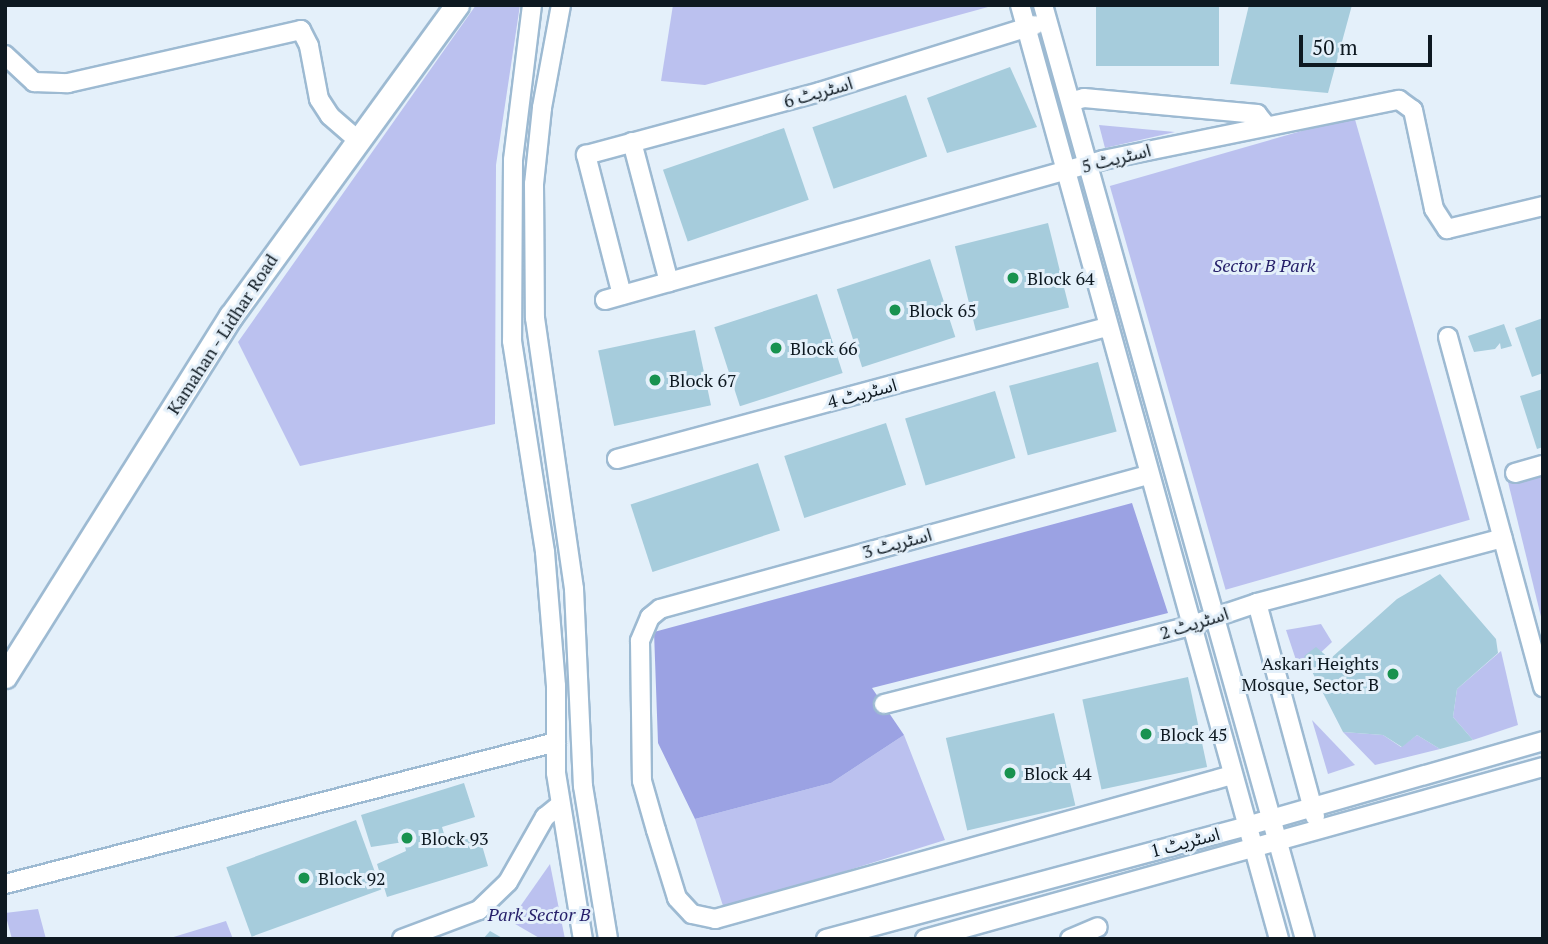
<!DOCTYPE html>
<html>
<head>
<meta charset="utf-8">
<style>
  body { margin:0 }
  #map { position:relative; width:1548px; height:944px; overflow:hidden; background:#e4f0fa; font-family:"PT Serif","Noto Sans Arabic",serif }
  div>[style] { position:absolute }
  .green>* { inset:0; background:#bbc1ef; transform-origin:0 0 }
  .forest>* { inset:0; background:#9ba2e3 }
  .building>* { inset:0; background:#a6ccdc; transform-origin:0 0 }
  .roads { filter:drop-shadow(2px 0 #9dbad2) drop-shadow(-2px 0 #9dbad2) drop-shadow(0 2px #9dbad2) drop-shadow(0 -2px #9dbad2) }
  .minor>* { height:18px; margin:-9px; padding:0 9px; transform-origin:9px; border-radius:9px; background:#fff }
  .major>* { height:23px; margin:-11.5px; padding:0 11.5px; transform-origin:11.5px; border-radius:11.5px; background:#fff }
  .dots>* { width:19px; height:19px; translate:-50% -50%; box-sizing:border-box; border:4px solid #e4f0fa; border-radius:50% }
  span { translate:-50% -50%; white-space:nowrap; text-align:center; line-height:1.15; -webkit-text-stroke:6px #e4f0fa; paint-order:stroke }
  .street-label { font-size:18px; color:#0e1921 }
  .park-label { font-size:18px; color:#251f69; font-style:italic }
  .poi-label { font-size:18px; color:#0e1921 }
  .left { translate:0 -50%; text-align:left }
  .right { translate:-100% -50%; text-align:right }
  .frame { position:absolute; inset:0; border:7px solid #0e1921; pointer-events:none }
  .scale { position:absolute; left:1299px; top:35px; width:133px; height:32px; box-sizing:border-box; border:4px solid #0e1921; border-top:0; padding-left:9px; font-size:21px; line-height:24px; white-space:nowrap; color:#0e1921; -webkit-text-stroke:5px #e4f0fa; paint-order:stroke }
</style>
</head>
<body>
<div id="map">
  <div class="green">
    <i style="clip-path:polygon(476px 5px,520px 5px,496px 165px,495px 424px,300px 466px,238px 342px)"></i>
    <i style="clip-path:polygon(673px 5px,988px 5px,988px 7px,705px 85px,661px 81px)"></i>
    <i style="left:1354px;top:116px;width:420px;height:254px;rotate:74deg"></i>
    <i style="clip-path:polygon(1099px 125px,1175px 132px,1105px 148px)"></i>
    <i style="clip-path:polygon(1543px 473px,1543px 625px,1508px 482px)"></i>
    <i style="clip-path:polygon(1321px 624px,1332px 642px,1300px 672px,1286px 630px)"></i>
    <i style="clip-path:polygon(1501px 651px,1518px 725px,1473px 740px,1453px 717px,1457px 689px)"></i>
    <i style="clip-path:polygon(1312px 720px,1355px 765px,1328px 774px)"></i>
    <i style="clip-path:polygon(1343px 732px,1383px 735px,1401px 747px,1417px 735px,1440px 749px,1375px 765px)"></i>
    <i style="clip-path:polygon(904px 735px,945px 840px,724px 909px,695px 819px,831px 783px)"></i>
    <i style="clip-path:polygon(550px 864px,565px 939px,541px 939px,510px 921px)"></i>
    <i style="clip-path:polygon(38px 909px,46px 939px,12px 939px,5px 913px)"></i>
    <i style="clip-path:polygon(226px 921px,233px 939px,167px 939px)"></i>
  </div>
  <div class="forest">
    <i style="clip-path:polygon(1132px 503px,1168px 613px,872px 688px,904px 735px,831px 783px,695px 819px,658px 743px,654px 632px)"></i>
  </div>
  <div class="building">
    <i style="left:1096px;top:5px;width:123px;height:61px"></i>
    <i style="clip-path:polygon(1249px 5px,1352px 5px,1328px 93px,1230px 84px)"></i>
    <i style="clip-path:polygon(1010px 67px,1037px 127px,947px 153px,927px 98px)"></i>
    <i style="left:906px;top:95px;width:65px;height:99px;rotate:71deg"></i>
    <i style="left:784px;top:128px;width:76px;height:128px;rotate:71deg"></i>
    <i style="left:1048px;top:223px;width:87px;height:96px;rotate:76deg"></i>
    <i style="left:930px;top:259px;width:82px;height:98px;rotate:72deg"></i>
    <i style="left:817px;top:294px;width:83px;height:108px;rotate:72deg"></i>
    <i style="clip-path:polygon(1543px 318px,1543px 373px,1532px 377px,1515px 328px)"></i>
    <i style="clip-path:polygon(1504px 324px,1512px 346px,1501px 349px,1500px 343px,1495px 349px,1474px 352px,1468px 336px)"></i>
    <i style="left:695px;top:330px;width:77px;height:99px;rotate:78deg"></i>
    <i style="left:1098px;top:362px;width:72px;height:92px;rotate:75deg"></i>
    <i style="clip-path:polygon(1543px 389px,1543px 447px,1537px 449px,1520px 396px)"></i>
    <i style="left:995px;top:391px;width:70px;height:94px;rotate:73deg"></i>
    <i style="left:886px;top:423px;width:65px;height:107px;rotate:72deg"></i>
    <i style="left:758px;top:463px;width:71px;height:134px;rotate:72deg"></i>
    <i style="clip-path:polygon(1440px 574px,1496px 639px,1498px 653px,1457px 689px,1453px 717px,1473px 740px,1440px 749px,1417px 735px,1402px 747px,1383px 735px,1343px 732px,1304px 656px,1316px 647px,1330px 659px,1397px 599px)"></i>
    <i style="left:1188px;top:677px;width:92px;height:108px;rotate:78deg"></i>
    <i style="left:1054px;top:713px;width:95px;height:111px;rotate:77deg"></i>
    <i style="clip-path:polygon(464px 783px,475px 817px,442px 827px,447px 844px,479px 835px,488px 866px,387px 897px,377px 864px,406px 851px,404px 842px,371px 847px,361px 815px)"></i>
    <i style="left:356px;top:820px;width:74px;height:138px;rotate:70deg"></i>
    <i style="clip-path:polygon(490px 931px,504px 939px,483px 939px)"></i>
  </div>
  <div class="roads">
    <div class="minor">
      <i style="left:532px;top:5px;width:156px;rotate:97deg"></i>
      <i style="left:513px;top:160px;width:181px;rotate:90.3deg"></i>
      <i style="left:512px;top:341px;width:214px;rotate:81.1deg"></i>
      <i style="left:545px;top:552px;width:134px;rotate:85.3deg"></i>
      <i style="left:556px;top:686px;width:87px;rotate:90deg"></i>
      <i style="left:556px;top:773px;width:168px;rotate:80.8deg"></i>
      <i style="left:561px;top:5px;width:105px;rotate:100.5deg"></i>
      <i style="left:542px;top:108px;width:76px;rotate:96deg"></i>
      <i style="left:534px;top:184px;width:134px;rotate:89.6deg"></i>
      <i style="left:535px;top:318px;width:274px;rotate:81.8deg"></i>
      <i style="left:574px;top:589px;width:197px;rotate:87.4deg"></i>
      <i style="left:583px;top:786px;width:155px;rotate:80.7deg"></i>
      <i style="left:1020px;top:5px;width:969px;rotate:74.5deg"></i>
      <i style="left:1043px;top:5px;width:970px;rotate:74.33deg"></i>
      <i style="left:5px;top:55px;width:40px;rotate:43deg"></i>
      <i style="left:34px;top:82px;width:34px;rotate:2deg"></i>
      <i style="left:68px;top:83px;width:239px;rotate:-12.8deg"></i>
      <i style="left:301px;top:30px;width:18px;rotate:63deg"></i>
      <i style="left:309px;top:46px;width:54px;rotate:79.3deg"></i>
      <i style="left:319px;top:99px;width:20px;rotate:57deg"></i>
      <i style="left:330px;top:116px;width:37px;rotate:41deg"></i>
      <i style="left:1073px;top:101px;width:11px;rotate:-15deg"></i>
      <i style="left:1084px;top:98px;width:174px;rotate:5.3deg"></i>
      <i style="left:1257px;top:114px;width:13px;rotate:51deg"></i>
      <i style="left:632px;top:142px;width:145px;rotate:75.2deg"></i>
      <i style="left:622px;top:295px;width:145px;rotate:-104.4deg"></i>
      <i style="left:586px;top:155px;width:242px;rotate:-15.1deg"></i>
      <i style="left:820px;top:92px;width:225px;rotate:-17.3deg"></i>
      <i style="left:605px;top:300px;width:517px;rotate:-15.7deg"></i>
      <i style="left:1103px;top:160px;width:302px;rotate:-11.5deg"></i>
      <i style="left:1399px;top:100px;width:17px;rotate:36deg"></i>
      <i style="left:1413px;top:110px;width:101px;rotate:78deg"></i>
      <i style="left:1434px;top:209px;width:24px;rotate:57deg"></i>
      <i style="left:1447px;top:229px;width:99px;rotate:-13.5deg"></i>
      <i style="left:1448px;top:337px;width:363px;rotate:74.8deg"></i>
      <i style="left:617px;top:459px;width:507px;rotate:-15.08deg"></i>
      <i style="left:1515px;top:473px;width:29px;rotate:-16deg"></i>
      <i style="left:1148px;top:475px;width:506px;rotate:164.65deg"></i>
      <i style="left:660px;top:609px;width:13px;rotate:141deg"></i>
      <i style="left:650px;top:617px;width:26px;rotate:113deg"></i>
      <i style="left:640px;top:641px;width:140px;rotate:89.2deg"></i>
      <i style="left:642px;top:781px;width:51px;rotate:74.1deg"></i>
      <i style="left:656px;top:830px;width:71px;rotate:72.8deg"></i>
      <i style="left:677px;top:898px;width:22px;rotate:47deg"></i>
      <i style="left:692px;top:914px;width:24px;rotate:12deg"></i>
      <i style="left:715px;top:919px;width:537px;rotate:-15.56deg"></i>
      <i style="left:1257px;top:603px;width:221px;rotate:74.8deg"></i>
      <i style="left:884px;top:704px;width:315px;rotate:-14.3deg"></i>
      <i style="left:1189px;top:626px;width:72px;rotate:-18.7deg"></i>
      <i style="left:1257px;top:603px;width:254px;rotate:-14.8deg"></i>
      <i style="left:5px;top:884px;width:569px;rotate:-14.45deg"></i>
      <i style="left:402px;top:939px;width:82px;rotate:-20.6deg"></i>
      <i style="left:479px;top:910px;width:40px;rotate:-44deg"></i>
      <i style="left:508px;top:882px;width:75px;rotate:-60.4deg"></i>
      <i style="left:545px;top:817px;width:19px;rotate:-39deg"></i>
      <i style="left:826px;top:939px;width:436px;rotate:-15deg"></i>
      <i style="left:1247px;top:826px;width:308px;rotate:-16deg"></i>
      <i style="left:925px;top:939px;width:641px;rotate:-15.55deg"></i>
      <i style="left:1070px;top:939px;width:30px;rotate:-23deg"></i>
    </div>
    <div class="major">
      <i style="left:5px;top:676px;width:425px;rotate:-57.9deg"></i>
      <i style="left:231px;top:316px;width:384px;rotate:-54deg"></i>
    </div>
  </div>
  <div class="dots">
    <i style="left:1013px;top:278px;background:#18924f"></i>
    <i style="left:895px;top:310px;background:#18924f"></i>
    <i style="left:776px;top:348px;background:#18924f"></i>
    <i style="left:655px;top:380px;background:#18924f"></i>
    <i style="left:1393px;top:674px;background:#18924f"></i>
    <i style="left:1146px;top:734px;background:#18924f"></i>
    <i style="left:1010px;top:773px;background:#18924f"></i>
    <i style="left:407px;top:838px;background:#18924f"></i>
    <i style="left:304px;top:878px;background:#18924f"></i>
  </div>
  <div class="street-label">
    <span style="left:818px;top:92px;rotate:-16deg">اسٹریٹ 6</span>
    <span style="left:1116px;top:158px;rotate:-14deg">اسٹریٹ 5</span>
    <span style="left:222px;top:334px;rotate:-57deg">Kamahan - Lidhar Road</span>
    <span style="left:862px;top:393px;rotate:-15deg">اسٹریٹ 4</span>
    <span style="left:897px;top:543px;rotate:-15deg">اسٹریٹ 3</span>
    <span style="left:1194px;top:623px;rotate:-17deg">اسٹریٹ 2</span>
    <span style="left:1185px;top:842px;rotate:-15deg">اسٹریٹ 1</span>
  </div>
  <div class="park-label">
    <span style="left:1264px;top:265px">Sector B Park</span>
    <span style="left:539px;top:914px">Park Sector B</span>
  </div>
  <div class="poi-label">
    <span class="left" style="left:1027px;top:278px">Block 64</span>
    <span class="left" style="left:909px;top:310px">Block 65</span>
    <span class="left" style="left:790px;top:348px">Block 66</span>
    <span class="left" style="left:669px;top:380px">Block 67</span>
    <span class="right" style="left:1379px;top:674px">Askari Heights<br>Mosque, Sector B</span>
    <span class="left" style="left:1160px;top:734px">Block 45</span>
    <span class="left" style="left:1024px;top:773px">Block 44</span>
    <span class="left" style="left:421px;top:838px">Block 93</span>
    <span class="left" style="left:318px;top:878px">Block 92</span>
  </div>
  <div class="frame"></div>
  <div class="scale">50 m</div>
</div>
</body>
</html>
